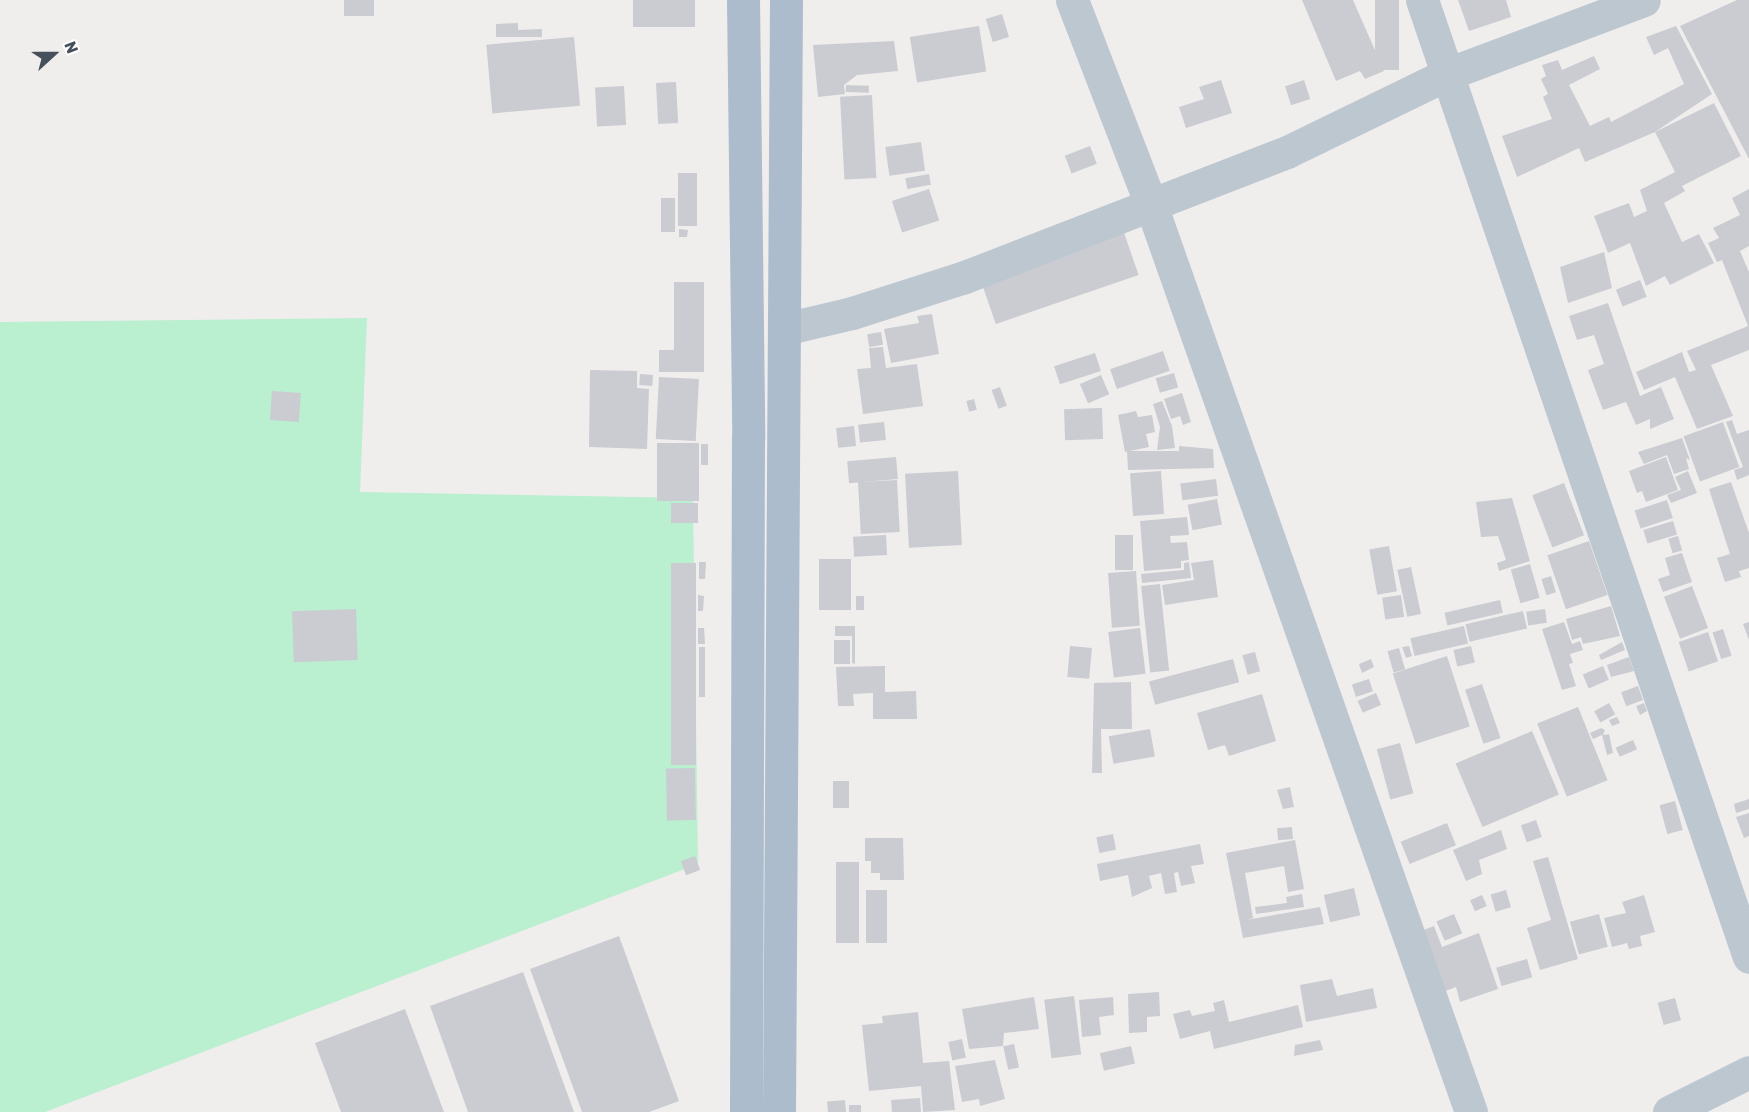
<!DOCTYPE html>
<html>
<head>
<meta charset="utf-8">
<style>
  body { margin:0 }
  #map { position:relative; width:1749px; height:1112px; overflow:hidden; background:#f0eded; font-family:Rubik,sans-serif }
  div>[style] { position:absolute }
  .green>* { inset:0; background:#baefd0 }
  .building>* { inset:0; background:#caccd2; transform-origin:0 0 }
  .minor>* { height:33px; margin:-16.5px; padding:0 16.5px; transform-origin:16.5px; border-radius:16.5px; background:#bdc7d0 }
  .major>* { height:33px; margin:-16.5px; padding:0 16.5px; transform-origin:16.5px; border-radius:16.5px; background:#acbccd }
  span { translate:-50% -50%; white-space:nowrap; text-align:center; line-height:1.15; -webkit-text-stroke:4.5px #fff; paint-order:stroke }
  .north { position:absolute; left:24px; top:24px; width:60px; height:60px; -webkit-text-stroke:4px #fff; paint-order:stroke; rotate:69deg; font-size:16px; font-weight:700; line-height:24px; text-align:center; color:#45505b }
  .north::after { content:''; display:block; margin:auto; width:21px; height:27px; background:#45505b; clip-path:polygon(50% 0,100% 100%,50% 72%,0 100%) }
</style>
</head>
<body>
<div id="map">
  <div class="green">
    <i style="clip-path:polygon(367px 318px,360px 492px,693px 498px,698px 864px,45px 1112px,0 1112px,0 322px)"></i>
  </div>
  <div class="building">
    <i style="left:344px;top:0;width:30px;height:16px"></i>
    <i style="left:633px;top:0;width:62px;height:27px"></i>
    <i style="clip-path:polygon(1302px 0,1353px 0,1384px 71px,1365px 79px,1360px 71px,1336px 81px)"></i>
    <i style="left:1375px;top:0;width:24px;height:70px"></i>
    <i style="clip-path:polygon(1458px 0,1506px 0,1511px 17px,1469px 31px)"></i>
    <i style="clip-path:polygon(1737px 0,1749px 0,1749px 159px,1680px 26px)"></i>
    <i style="left:1002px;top:14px;width:24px;height:17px;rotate:73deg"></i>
    <i style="clip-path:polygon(518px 23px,518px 30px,542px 29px,542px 37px,496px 37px,496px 24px)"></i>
    <i style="left:979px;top:26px;width:46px;height:70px;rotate:81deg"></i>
    <i style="clip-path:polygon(1676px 26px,1712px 94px,1655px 132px,1585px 162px,1579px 148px,1517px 177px,1502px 136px,1552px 119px,1543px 97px,1548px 94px,1541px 79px,1546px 76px,1542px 65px,1558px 60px,1562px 70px,1594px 56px,1600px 69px,1569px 85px,1590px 126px,1609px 117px,1611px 122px,1684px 84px,1668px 48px,1654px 55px,1646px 37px)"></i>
    <i style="left:574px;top:37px;width:69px;height:88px;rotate:85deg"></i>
    <i style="clip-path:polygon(894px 41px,898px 71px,857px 75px,844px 85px,845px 94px,818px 97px,813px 45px)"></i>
    <i style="clip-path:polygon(1221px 80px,1232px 113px,1186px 128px,1179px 107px,1204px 99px,1199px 87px)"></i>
    <i style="left:1304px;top:80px;width:20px;height:20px;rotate:72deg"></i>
    <i style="left:676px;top:82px;width:41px;height:20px;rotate:87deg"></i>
    <i style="left:846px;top:85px;width:23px;height:7px;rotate:2deg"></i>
    <i style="left:624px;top:86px;width:39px;height:29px;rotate:87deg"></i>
    <i style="left:872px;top:95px;width:83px;height:32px;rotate:87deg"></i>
    <i style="clip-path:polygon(1714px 103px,1741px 156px,1682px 186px,1685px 191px,1664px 203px,1682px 242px,1699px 234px,1714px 263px,1670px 285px,1665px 276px,1646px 286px,1630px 243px,1608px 253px,1594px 216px,1629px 203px,1634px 217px,1647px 211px,1640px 190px,1675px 172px,1655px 132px)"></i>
    <i style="left:921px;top:142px;width:29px;height:36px;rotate:82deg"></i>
    <i style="left:1090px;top:146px;width:19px;height:27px;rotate:69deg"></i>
    <i style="left:678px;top:173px;width:19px;height:53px"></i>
    <i style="left:929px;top:174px;width:11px;height:24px;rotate:80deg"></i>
    <i style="left:929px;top:189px;width:33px;height:39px;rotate:72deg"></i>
    <i style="clip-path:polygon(1749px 189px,1749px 246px,1740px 251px,1749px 272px,1749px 350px,1711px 365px,1733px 416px,1697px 429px,1675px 377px,1644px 390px,1636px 372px,1682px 352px,1689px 372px,1696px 370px,1687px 351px,1748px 326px,1722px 260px,1717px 262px,1708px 243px,1719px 238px,1713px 228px,1740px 215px,1732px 198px)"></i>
    <i style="left:675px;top:198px;width:34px;height:14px;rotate:90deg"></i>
    <i style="left:1120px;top:221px;width:57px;height:151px;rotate:71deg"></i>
    <i style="clip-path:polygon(679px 229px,688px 230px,687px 237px,679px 237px)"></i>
    <i style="clip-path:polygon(1604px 252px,1612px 288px,1568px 303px,1560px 267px)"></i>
    <i style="left:1640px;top:280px;width:18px;height:26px;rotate:68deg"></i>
    <i style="clip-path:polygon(674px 282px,704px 282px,704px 372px,659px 372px,659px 350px,674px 350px)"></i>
    <i style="clip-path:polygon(1608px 303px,1640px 396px,1661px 387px,1674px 419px,1650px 429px,1650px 419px,1636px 425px,1626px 402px,1603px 410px,1588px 370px,1604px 364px,1594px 335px,1577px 340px,1569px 316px)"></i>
    <i style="clip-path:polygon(932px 314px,939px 354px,891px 363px,884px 329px,919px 323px,917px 316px)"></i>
    <i style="left:881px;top:332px;width:13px;height:14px;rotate:81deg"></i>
    <i style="clip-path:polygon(883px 347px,886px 368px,917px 364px,923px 406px,863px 414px,857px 369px,871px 368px,869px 348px)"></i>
    <i style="left:1163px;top:351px;width:21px;height:56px;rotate:71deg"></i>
    <i style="left:1095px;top:353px;width:19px;height:43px;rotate:72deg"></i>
    <i style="clip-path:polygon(590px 370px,637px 371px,637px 388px,649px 389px,647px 449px,589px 447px)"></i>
    <i style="left:1174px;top:373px;width:15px;height:19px;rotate:74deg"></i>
    <i style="left:640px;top:374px;width:13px;height:11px;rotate:4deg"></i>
    <i style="left:1101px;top:375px;width:21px;height:23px;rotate:67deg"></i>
    <i style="left:659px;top:377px;width:40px;height:62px;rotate:3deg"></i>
    <i style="left:1000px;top:387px;width:20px;height:9px;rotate:70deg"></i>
    <i style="left:272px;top:391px;width:29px;height:29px;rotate:4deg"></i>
    <i style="clip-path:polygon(1182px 393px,1191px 422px,1183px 425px,1180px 416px,1171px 419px,1164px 399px)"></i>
    <i style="left:974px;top:399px;width:11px;height:8px;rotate:75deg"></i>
    <i style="clip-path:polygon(1162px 401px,1172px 426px,1175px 448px,1157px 450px,1160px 427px,1153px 404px)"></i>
    <i style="left:1102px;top:408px;width:31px;height:38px;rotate:88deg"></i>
    <i style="clip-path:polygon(1136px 411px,1138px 417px,1152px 415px,1155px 432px,1146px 434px,1149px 447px,1125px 452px,1118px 415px)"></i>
    <i style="clip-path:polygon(1732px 420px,1737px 434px,1749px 430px,1749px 475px,1737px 480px,1734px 470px,1743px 467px,1726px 422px)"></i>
    <i style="left:884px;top:422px;width:18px;height:26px;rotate:84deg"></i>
    <i style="left:1723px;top:422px;width:48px;height:42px;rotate:70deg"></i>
    <i style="left:854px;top:426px;width:20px;height:18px;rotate:84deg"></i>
    <i style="clip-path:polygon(1682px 438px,1690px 460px,1686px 458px,1689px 469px,1674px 474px,1667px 455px,1644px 464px,1638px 452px)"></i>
    <i style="left:699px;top:443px;width:58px;height:42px;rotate:90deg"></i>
    <i style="left:701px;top:444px;width:7px;height:21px"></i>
    <i style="clip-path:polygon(1179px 446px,1213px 449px,1214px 468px,1128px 470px,1127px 451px,1179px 451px)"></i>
    <i style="left:896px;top:457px;width:22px;height:49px;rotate:85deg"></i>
    <i style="clip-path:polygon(1666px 457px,1678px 490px,1646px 502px,1642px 491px,1637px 493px,1629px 471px)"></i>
    <i style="left:958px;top:471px;width:74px;height:53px;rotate:87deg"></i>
    <i style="left:1161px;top:471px;width:43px;height:31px;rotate:86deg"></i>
    <i style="clip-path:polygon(1688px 471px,1697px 493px,1671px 503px,1667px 495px,1681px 490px,1675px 477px)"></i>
    <i style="left:1216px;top:479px;width:17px;height:36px;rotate:83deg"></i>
    <i style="left:897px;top:480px;width:52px;height:39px;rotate:87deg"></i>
    <i style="clip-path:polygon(1731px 482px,1749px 533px,1749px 568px,1739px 571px,1741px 577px,1725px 582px,1717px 558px,1730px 554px,1709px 489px)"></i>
    <i style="left:1564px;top:483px;width:56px;height:34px;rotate:69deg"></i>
    <i style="clip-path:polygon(1512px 498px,1530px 561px,1499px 571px,1497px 563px,1506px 560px,1498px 536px,1481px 537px,1476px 502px)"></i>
    <i style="left:1217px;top:499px;width:26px;height:30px;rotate:79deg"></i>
    <i style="left:1667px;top:500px;width:19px;height:34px;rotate:72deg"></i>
    <i style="left:698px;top:503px;width:20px;height:27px;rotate:90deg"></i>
    <i style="clip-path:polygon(1187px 517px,1189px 535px,1170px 536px,1171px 543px,1187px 542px,1189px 560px,1181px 561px,1181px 568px,1144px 571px,1140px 521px)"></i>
    <i style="left:1673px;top:521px;width:14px;height:31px;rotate:73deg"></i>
    <i style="left:886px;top:535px;width:20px;height:33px;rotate:87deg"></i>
    <i style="left:1115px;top:535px;width:18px;height:35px"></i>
    <i style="left:1678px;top:536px;width:15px;height:10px;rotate:74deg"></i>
    <i style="left:1589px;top:541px;width:57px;height:44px;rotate:71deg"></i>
    <i style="left:1389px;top:546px;width:46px;height:20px;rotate:80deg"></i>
    <i style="clip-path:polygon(1682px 553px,1692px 582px,1663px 592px,1658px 579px,1670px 575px,1665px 558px)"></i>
    <i style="left:819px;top:559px;width:32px;height:51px"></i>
    <i style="clip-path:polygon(1213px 560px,1218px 597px,1165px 605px,1162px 585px,1194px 580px,1191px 563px)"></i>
    <i style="clip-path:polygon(699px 562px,706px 562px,705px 579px,699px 579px)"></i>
    <i style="clip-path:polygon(1189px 562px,1191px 578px,1142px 583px,1141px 574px,1184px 570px,1184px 563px)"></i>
    <i style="left:671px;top:563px;width:25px;height:202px"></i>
    <i style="left:1530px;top:564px;width:35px;height:20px;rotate:74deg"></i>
    <i style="left:1411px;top:567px;width:48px;height:14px;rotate:78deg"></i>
    <i style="left:1136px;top:571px;width:55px;height:28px;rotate:86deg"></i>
    <i style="left:1551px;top:576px;width:17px;height:10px;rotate:73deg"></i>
    <i style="left:1160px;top:584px;width:87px;height:19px;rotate:84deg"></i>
    <i style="left:1692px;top:586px;width:45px;height:30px;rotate:69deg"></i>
    <i style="clip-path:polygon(698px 595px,704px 596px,703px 611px,698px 611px)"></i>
    <i style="left:1401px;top:595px;width:22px;height:19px;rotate:82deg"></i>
    <i style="left:856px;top:596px;width:8px;height:14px"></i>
    <i style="left:1500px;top:600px;width:13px;height:57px;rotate:77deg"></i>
    <i style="clip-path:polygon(1611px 606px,1620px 636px,1583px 644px,1581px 637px,1572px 640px,1566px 619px)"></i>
    <i style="left:356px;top:609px;width:51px;height:64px;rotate:88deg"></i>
    <i style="left:1545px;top:609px;width:14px;height:19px;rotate:82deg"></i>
    <i style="left:1523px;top:611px;width:18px;height:59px;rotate:77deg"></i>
    <i style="clip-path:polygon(1564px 622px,1572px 644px,1580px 641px,1583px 650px,1570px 654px,1573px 663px,1569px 664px,1576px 686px,1562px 690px,1542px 629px)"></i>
    <i style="clip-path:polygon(1749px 622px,1749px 640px,1743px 624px)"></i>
    <i style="clip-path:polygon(835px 626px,855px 626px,855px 664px,852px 663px,852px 636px,835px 636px)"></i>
    <i style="left:1464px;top:626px;width:18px;height:55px;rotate:77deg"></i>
    <i style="clip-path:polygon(698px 628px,704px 628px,705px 644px,698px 644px)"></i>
    <i style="left:1140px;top:628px;width:46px;height:32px;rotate:83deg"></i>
    <i style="left:1723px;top:629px;width:28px;height:11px;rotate:72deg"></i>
    <i style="left:1708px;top:632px;width:31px;height:31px;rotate:71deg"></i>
    <i style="left:834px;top:640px;width:16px;height:24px"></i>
    <i style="clip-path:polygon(1622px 642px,1625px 650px,1601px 660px,1599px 655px)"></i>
    <i style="left:1070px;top:646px;width:22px;height:31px;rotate:5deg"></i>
    <i style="clip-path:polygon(1409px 646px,1412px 656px,1406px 658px,1402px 647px)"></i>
    <i style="left:1471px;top:646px;width:17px;height:18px;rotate:77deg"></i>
    <i style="left:699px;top:647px;width:6px;height:50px"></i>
    <i style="left:1399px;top:648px;width:22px;height:12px;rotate:74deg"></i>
    <i style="left:1255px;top:652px;width:20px;height:13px;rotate:75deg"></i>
    <i style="left:1447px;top:656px;width:74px;height:57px;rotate:72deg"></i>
    <i style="clip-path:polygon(1629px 657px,1634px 671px,1611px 677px,1607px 665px)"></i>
    <i style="left:1233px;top:659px;width:24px;height:87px;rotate:75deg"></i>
    <i style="clip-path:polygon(1371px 659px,1374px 667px,1362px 673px,1359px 664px)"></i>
    <i style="clip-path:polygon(885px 666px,885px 692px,916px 691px,917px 719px,873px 719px,873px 693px,853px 694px,854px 706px,838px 706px,836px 667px)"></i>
    <i style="left:1603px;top:666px;width:15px;height:22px;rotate:67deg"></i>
    <i style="left:1369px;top:679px;width:13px;height:18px;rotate:72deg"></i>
    <i style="clip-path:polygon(1131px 682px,1132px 729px,1101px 729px,1102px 773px,1092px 773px,1094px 683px)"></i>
    <i style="left:1482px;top:684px;width:57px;height:18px;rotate:71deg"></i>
    <i style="left:1638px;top:686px;width:15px;height:18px;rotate:70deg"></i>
    <i style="left:1376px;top:693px;width:13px;height:20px;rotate:67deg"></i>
    <i style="clip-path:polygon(1262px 694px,1276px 741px,1229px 756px,1225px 745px,1208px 750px,1197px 713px)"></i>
    <i style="left:1609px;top:703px;width:13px;height:17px;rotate:61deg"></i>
    <i style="clip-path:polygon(1644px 703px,1647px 711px,1640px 715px,1636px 706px)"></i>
    <i style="left:1578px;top:707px;width:79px;height:44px;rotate:68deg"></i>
    <i style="clip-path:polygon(1617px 717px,1620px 723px,1612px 726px,1609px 720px)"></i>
    <i style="clip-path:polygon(1601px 728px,1605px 730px,1603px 735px,1609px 734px,1613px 753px,1607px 755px,1602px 735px,1593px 739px,1590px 733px)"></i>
    <i style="left:1150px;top:729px;width:28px;height:42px;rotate:80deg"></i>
    <i style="left:1532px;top:731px;width:69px;height:83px;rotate:67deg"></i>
    <i style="left:1633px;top:740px;width:10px;height:19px;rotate:66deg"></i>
    <i style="left:1400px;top:743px;width:52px;height:24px;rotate:75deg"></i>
    <i style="left:695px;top:768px;width:52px;height:29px;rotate:89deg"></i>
    <i style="left:833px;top:781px;width:16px;height:27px"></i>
    <i style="clip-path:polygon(1290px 787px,1294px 807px,1283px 809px,1277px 790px)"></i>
    <i style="clip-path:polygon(1749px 799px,1749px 809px,1736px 813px,1734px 804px)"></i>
    <i style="left:1675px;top:801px;width:30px;height:16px;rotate:75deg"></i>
    <i style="clip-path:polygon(1749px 813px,1749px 836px,1744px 838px,1736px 817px)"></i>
    <i style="left:1536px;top:820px;width:18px;height:16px;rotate:71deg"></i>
    <i style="left:1447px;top:823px;width:24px;height:50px;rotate:68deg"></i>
    <i style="left:1292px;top:827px;width:12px;height:15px;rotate:85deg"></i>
    <i style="clip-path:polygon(1501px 830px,1507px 849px,1479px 860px,1482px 874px,1466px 881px,1453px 850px)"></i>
    <i style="left:1113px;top:834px;width:16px;height:17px;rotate:79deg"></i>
    <i style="clip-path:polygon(865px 838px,903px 838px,904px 880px,880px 880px,880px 873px,871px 873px,871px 861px,865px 861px)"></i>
    <i style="clip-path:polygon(1295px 840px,1304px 889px,1288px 892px,1284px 866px,1245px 873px,1253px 918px,1246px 920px,1320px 907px,1324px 924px,1243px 938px,1226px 853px)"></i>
    <i style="clip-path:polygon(1200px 844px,1204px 864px,1191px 866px,1195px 883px,1181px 886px,1178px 872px,1174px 873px,1177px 892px,1165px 894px,1161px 873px,1149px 876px,1152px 888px,1132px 897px,1128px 875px,1100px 881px,1097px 864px)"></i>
    <i style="left:695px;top:856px;width:15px;height:15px;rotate:70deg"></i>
    <i style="clip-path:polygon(1548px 857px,1578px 959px,1540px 970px,1527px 928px,1551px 920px,1533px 861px)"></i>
    <i style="left:836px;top:862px;width:23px;height:81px"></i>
    <i style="left:1354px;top:888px;width:28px;height:31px;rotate:77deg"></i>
    <i style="left:866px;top:890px;width:21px;height:53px"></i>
    <i style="left:1506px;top:890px;width:18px;height:16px;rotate:74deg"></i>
    <i style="clip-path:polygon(1302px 894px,1304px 907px,1256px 914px,1255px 907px,1287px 903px,1286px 897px)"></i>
    <i style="left:1482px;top:895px;width:12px;height:13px;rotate:66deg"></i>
    <i style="clip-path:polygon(1644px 895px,1655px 932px,1640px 936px,1642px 946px,1629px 949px,1627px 943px,1612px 947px,1604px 918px,1626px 913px,1622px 902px)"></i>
    <i style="left:1454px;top:914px;width:21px;height:19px;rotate:67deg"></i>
    <i style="left:1599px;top:914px;width:34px;height:30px;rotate:75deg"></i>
    <i style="clip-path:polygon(1434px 926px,1442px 947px,1479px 933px,1498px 989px,1460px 1002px,1456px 987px,1438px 994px,1416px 933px)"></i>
    <i style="clip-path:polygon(619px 936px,679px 1101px,649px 1112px,582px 1112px,530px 969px)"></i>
    <i style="left:1527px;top:959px;width:19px;height:32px;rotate:74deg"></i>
    <i style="clip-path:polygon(523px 972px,574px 1112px,468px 1112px,430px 1006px)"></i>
    <i style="clip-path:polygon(1332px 979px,1337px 996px,1373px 988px,1377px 1008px,1306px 1022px,1300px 985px)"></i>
    <i style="clip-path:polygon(1159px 992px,1160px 1016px,1147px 1017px,1147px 1032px,1129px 1033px,1128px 994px)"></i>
    <i style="left:1074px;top:996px;width:59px;height:30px;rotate:83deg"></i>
    <i style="clip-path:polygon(1034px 997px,1039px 1029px,1004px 1033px,1003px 1046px,969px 1049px,962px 1009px)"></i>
    <i style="clip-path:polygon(1113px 997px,1114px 1015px,1099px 1017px,1101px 1035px,1082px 1037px,1079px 1000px)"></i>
    <i style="left:1675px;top:998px;width:23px;height:18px;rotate:75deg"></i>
    <i style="clip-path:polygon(1224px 1000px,1229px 1022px,1298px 1005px,1303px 1027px,1214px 1049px,1210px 1031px,1180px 1039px,1173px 1014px,1190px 1010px,1192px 1016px,1215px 1011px,1213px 1003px)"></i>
    <i style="clip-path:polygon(405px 1009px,444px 1112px,341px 1112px,315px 1043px)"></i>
    <i style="clip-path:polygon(918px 1012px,923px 1063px,949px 1061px,955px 1110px,923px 1112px,921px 1086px,869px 1091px,862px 1025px,883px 1023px,882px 1016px)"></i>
    <i style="left:962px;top:1039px;width:19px;height:14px;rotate:78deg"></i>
    <i style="clip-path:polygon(1320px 1040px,1323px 1050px,1294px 1056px,1295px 1045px)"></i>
    <i style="left:1014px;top:1044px;width:24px;height:11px;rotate:78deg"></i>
    <i style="left:1131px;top:1046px;width:18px;height:32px;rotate:77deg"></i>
    <i style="clip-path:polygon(995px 1060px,1005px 1099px,980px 1106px,979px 1099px,962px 1102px,955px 1066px)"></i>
    <i style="left:920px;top:1098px;width:14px;height:29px;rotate:86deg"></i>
    <i style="left:845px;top:1100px;width:12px;height:18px;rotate:85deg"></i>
    <i style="left:849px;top:1105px;width:12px;height:7px"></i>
  </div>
  <div class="minor">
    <i style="left:1072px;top:0;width:217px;rotate:68.9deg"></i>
    <i style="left:1150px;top:202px;width:965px;rotate:70.57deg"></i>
    <i style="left:1422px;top:0;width:1011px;rotate:71.14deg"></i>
    <i style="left:784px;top:329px;width:70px;rotate:-13.2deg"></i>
    <i style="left:852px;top:313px;width:115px;rotate:-17.7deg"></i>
    <i style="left:962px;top:278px;width:349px;rotate:-21.2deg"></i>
    <i style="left:1287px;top:152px;width:181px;rotate:-25.9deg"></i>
    <i style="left:1450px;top:73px;width:207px;rotate:-20.6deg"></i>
    <i style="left:1669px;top:1112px;width:89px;rotate:-26.6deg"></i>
  </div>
  <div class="major">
    <i style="left:743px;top:0;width:437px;rotate:89.3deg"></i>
    <i style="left:748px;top:437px;width:675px;rotate:90.17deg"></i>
    <i style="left:779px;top:1112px;width:1112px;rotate:-89.64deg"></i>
  </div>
  <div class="north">N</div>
</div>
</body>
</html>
